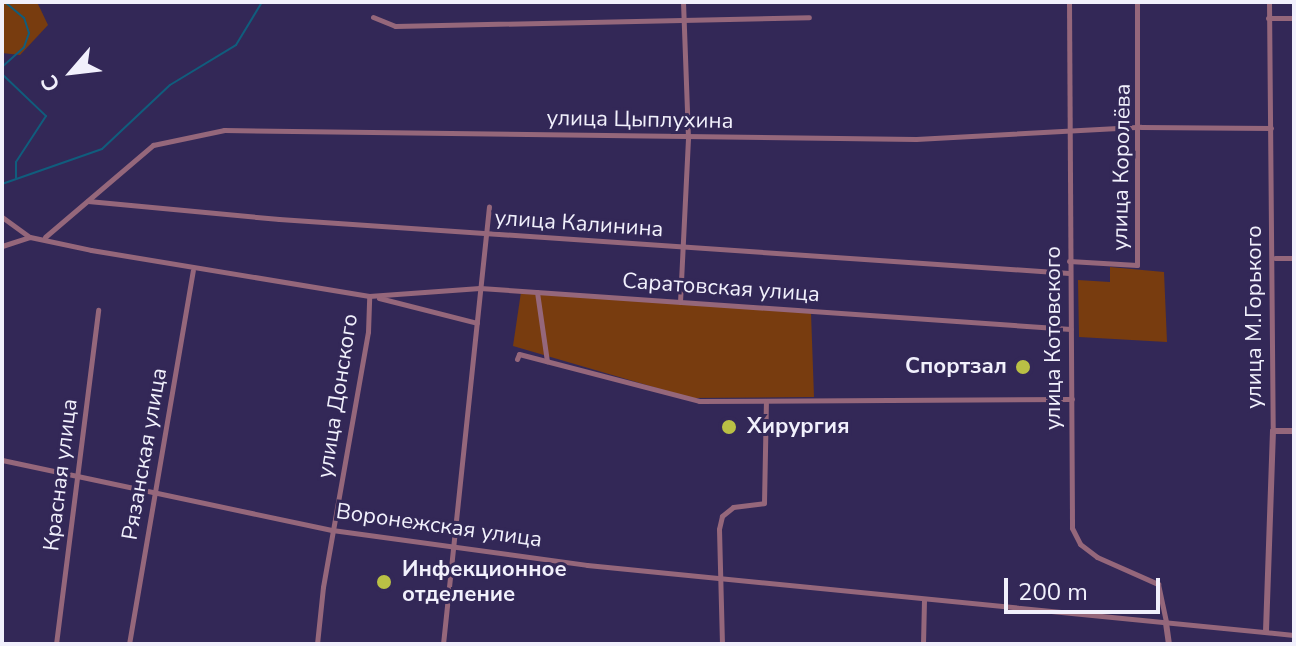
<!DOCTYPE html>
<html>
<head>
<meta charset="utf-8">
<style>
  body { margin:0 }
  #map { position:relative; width:1296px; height:646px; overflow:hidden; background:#332857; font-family:"Nunito Sans",sans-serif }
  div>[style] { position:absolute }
  .green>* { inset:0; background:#783c0f }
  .stream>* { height:2px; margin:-1px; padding:0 1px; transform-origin:1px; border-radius:1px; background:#105d7d }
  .minor>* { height:5px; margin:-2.5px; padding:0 2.5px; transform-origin:2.5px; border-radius:2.5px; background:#95677b }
  .tertiary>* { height:6px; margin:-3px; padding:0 3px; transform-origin:3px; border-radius:3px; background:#95677b }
  .dots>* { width:22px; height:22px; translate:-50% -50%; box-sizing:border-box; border:4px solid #332857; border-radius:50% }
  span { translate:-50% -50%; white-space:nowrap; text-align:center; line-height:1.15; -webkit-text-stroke:6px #332857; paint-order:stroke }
  .street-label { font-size:22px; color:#f1f0fc }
  .poi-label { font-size:22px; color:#f1f0fc; font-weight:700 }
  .right { translate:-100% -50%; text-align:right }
  .left { translate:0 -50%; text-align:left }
  .frame { position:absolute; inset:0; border:4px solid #f1f0fc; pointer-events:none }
  .north { position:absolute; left:32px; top:32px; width:80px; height:80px; -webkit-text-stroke:6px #332857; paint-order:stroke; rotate:242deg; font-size:22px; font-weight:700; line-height:32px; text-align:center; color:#f1f0fc }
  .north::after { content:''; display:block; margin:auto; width:28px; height:36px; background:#f1f0fc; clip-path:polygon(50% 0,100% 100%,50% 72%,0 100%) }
  .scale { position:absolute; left:1004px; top:578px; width:156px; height:36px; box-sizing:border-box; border:4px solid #f1f0fc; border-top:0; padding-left:10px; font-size:24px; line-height:28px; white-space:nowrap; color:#f1f0fc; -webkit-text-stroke:6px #332857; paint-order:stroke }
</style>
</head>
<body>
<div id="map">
  <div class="green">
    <i style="clip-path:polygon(2px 2px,37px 2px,48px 25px,20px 55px,2px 53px)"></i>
    <i style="clip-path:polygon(1110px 267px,1164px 272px,1167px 342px,1079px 337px,1078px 280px,1110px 282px)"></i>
    <i style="clip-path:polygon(521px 292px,811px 313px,814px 397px,691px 398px,513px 346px)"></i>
  </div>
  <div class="stream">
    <i style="left:2px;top:67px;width:30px;rotate:-42deg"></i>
    <i style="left:24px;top:47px;width:15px;rotate:-70deg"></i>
    <i style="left:29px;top:33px;width:16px;rotate:-108deg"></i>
    <i style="left:24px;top:18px;width:25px;rotate:-140deg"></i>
    <i style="left:2px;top:74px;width:61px;rotate:43.7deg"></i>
    <i style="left:46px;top:116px;width:55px;rotate:123.1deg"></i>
    <i style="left:16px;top:162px;width:16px;rotate:90deg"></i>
    <i style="left:2px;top:184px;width:106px;rotate:-19.3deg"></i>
    <i style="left:102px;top:149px;width:93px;rotate:-43.3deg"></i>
    <i style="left:170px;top:85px;width:77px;rotate:-31.2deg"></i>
    <i style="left:236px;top:45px;width:50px;rotate:-58.8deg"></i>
  </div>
  <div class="minor">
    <i style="left:1069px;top:2px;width:526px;rotate:89.67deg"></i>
    <i style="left:1072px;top:528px;width:18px;rotate:63deg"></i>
    <i style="left:1080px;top:544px;width:21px;rotate:37deg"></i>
    <i style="left:1097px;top:557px;width:67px;rotate:23.9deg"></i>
    <i style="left:1158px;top:584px;width:40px;rotate:78deg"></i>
    <i style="left:1269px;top:2px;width:429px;rotate:89.5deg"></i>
    <i style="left:373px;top:17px;width:24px;rotate:22deg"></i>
    <i style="left:395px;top:26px;width:414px;rotate:-1.2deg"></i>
    <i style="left:1268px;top:18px;width:26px"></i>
    <i style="left:88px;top:201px;width:192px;rotate:5.4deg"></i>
    <i style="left:279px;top:219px;width:792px;rotate:3.91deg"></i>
    <i style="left:2px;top:217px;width:34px;rotate:36deg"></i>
    <i style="left:30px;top:237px;width:62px;rotate:12deg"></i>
    <i style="left:91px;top:250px;width:282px;rotate:9.4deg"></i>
    <i style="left:45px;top:237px;width:142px;rotate:-40.4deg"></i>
    <i style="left:153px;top:145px;width:73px;rotate:-11.9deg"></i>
    <i style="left:224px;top:130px;width:692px;rotate:0.75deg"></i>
    <i style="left:916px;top:139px;width:225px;rotate:-3.1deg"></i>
    <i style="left:1141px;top:127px;width:130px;rotate:0.4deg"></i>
    <i style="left:2px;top:246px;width:28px;rotate:-18deg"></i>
    <i style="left:1275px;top:258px;width:19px"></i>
    <i style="left:1069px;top:261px;width:68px;rotate:3.4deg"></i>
    <i style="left:1137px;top:265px;width:263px;rotate:-90deg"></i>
    <i style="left:537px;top:292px;width:70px;rotate:81.8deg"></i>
    <i style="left:369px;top:296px;width:111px;rotate:-4.1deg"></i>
    <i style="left:480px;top:288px;width:592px;rotate:3.97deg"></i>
    <i style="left:379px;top:298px;width:101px;rotate:14.3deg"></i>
    <i style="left:680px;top:302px;width:164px;rotate:-87.2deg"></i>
    <i style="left:688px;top:138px;width:136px;rotate:-92.1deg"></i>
    <i style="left:517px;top:359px;width:5px;rotate:-68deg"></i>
    <i style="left:519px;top:354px;width:186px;rotate:14.6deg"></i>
    <i style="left:699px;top:401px;width:373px;rotate:-0.3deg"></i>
    <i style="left:2px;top:460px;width:337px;rotate:12deg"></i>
    <i style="left:332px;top:530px;width:257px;rotate:7.8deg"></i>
    <i style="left:587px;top:565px;width:710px;rotate:5.65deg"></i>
    <i style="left:56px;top:644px;width:337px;rotate:-82.8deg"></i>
    <i style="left:129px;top:644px;width:379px;rotate:-80.3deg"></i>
    <i style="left:317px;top:644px;width:57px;rotate:-84deg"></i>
    <i style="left:323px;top:587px;width:259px;rotate:-80deg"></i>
    <i style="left:368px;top:332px;width:36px;rotate:-88deg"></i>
    <i style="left:443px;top:644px;width:440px;rotate:-84deg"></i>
    <i style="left:722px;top:644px;width:115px;rotate:-91.5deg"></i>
    <i style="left:719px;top:529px;width:13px;rotate:-77deg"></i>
    <i style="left:722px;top:516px;width:14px;rotate:-39deg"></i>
    <i style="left:733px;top:507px;width:31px;rotate:-7deg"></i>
    <i style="left:764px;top:503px;width:100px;rotate:-88.9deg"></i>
    <i style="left:923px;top:644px;width:44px;rotate:-88.7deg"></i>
  </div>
  <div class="tertiary">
    <i style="left:1166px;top:623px;width:21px;rotate:82deg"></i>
    <i style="left:1266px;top:631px;width:200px;rotate:-88deg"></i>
    <i style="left:1273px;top:431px;width:21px"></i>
  </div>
  <div class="dots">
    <i style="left:1023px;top:367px;background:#bac045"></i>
    <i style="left:729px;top:427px;background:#bac045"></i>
    <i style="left:384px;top:582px;background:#bac045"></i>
  </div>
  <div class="street-label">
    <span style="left:640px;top:120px;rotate:1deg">улица Цыплухина</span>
    <span style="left:1122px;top:167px;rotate:-89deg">улица Королёва</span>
    <span style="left:579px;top:224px;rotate:4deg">улица Калинина</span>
    <span style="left:721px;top:288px;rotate:4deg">Саратовская улица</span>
    <span style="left:1255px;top:317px;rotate:-90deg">улица М.Горького</span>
    <span style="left:1054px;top:338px;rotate:-90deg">улица Котовского</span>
    <span style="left:338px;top:396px;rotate:-81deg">улица Донского</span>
    <span style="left:145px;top:454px;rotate:-80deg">Рязанская улица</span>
    <span style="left:61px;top:475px;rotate:-83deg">Красная улица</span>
    <span style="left:439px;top:526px;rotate:8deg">Воронежская улица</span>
  </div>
  <div class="poi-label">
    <span class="right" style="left:1007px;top:367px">Спортзал</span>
    <span class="left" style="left:747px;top:427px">Хирургия</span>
    <span class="left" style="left:402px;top:582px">Инфекционное<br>отделение</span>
  </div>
  <div class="frame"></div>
  <div class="north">С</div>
  <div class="scale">200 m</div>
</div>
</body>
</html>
